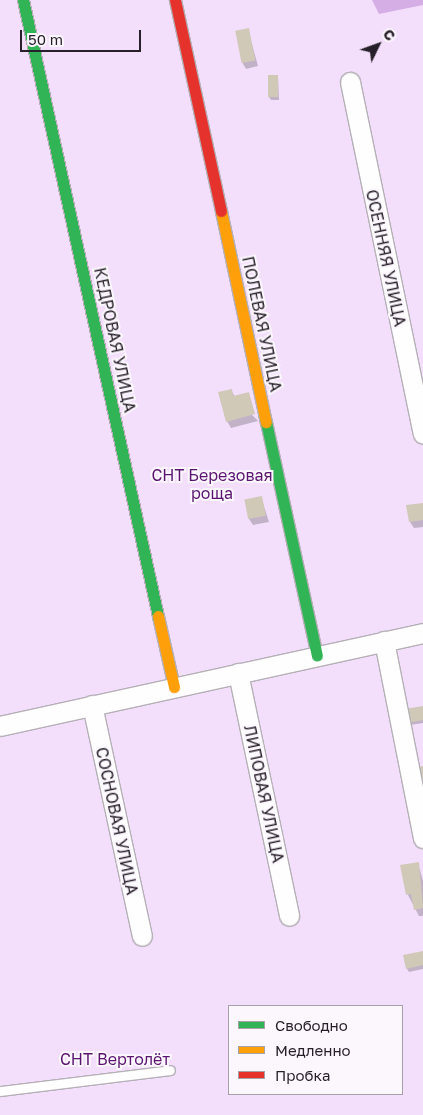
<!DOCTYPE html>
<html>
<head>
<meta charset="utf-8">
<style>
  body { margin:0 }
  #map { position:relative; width:423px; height:1115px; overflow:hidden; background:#faf8fc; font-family:"Golos Text",sans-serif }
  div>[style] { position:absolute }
  .green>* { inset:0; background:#f3dffb }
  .water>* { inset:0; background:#d6aee6 }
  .shadow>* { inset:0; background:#0003 }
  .building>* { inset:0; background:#d0c9b8; transform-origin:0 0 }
  .roads { filter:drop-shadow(1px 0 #b5b0b7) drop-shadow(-1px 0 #b5b0b7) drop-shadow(0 1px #b5b0b7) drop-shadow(0 -1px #b5b0b7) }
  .lane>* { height:9px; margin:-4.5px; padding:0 4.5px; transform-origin:4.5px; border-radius:4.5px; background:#fefeff }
  .street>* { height:19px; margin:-9.5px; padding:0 9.5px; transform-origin:9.5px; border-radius:9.5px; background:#fefeff }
  .fast>* { height:11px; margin:-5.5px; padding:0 5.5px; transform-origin:5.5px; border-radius:5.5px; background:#30b455 }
  .slow>* { height:11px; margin:-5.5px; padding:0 5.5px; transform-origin:5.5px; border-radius:5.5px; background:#ff9f0a }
  .jam>* { height:11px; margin:-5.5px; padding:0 5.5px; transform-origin:5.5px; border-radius:5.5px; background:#e5322d }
  span { translate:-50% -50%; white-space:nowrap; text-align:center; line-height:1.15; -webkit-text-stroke:4px #fbf7fd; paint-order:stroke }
  .street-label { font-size:16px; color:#271f2a }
  .park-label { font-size:16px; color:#5b1571 }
  .legend { position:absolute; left:228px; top:1005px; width:175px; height:90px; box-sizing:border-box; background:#fbf7fd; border:1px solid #a6a1a9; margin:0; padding:6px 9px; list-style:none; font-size:15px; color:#271f2a }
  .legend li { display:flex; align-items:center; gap:10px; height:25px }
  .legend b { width:25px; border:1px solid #a6a1a9 }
  .north { position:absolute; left:353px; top:20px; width:50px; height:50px; -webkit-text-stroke:4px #fbf7fd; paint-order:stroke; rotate:48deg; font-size:14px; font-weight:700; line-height:20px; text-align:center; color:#271f2a }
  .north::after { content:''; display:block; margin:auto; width:18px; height:22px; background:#271f2a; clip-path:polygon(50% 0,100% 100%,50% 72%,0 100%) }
  .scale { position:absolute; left:20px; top:30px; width:121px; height:22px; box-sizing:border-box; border:2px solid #271f2a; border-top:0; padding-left:6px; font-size:15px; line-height:18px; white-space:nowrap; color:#271f2a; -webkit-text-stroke:4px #fbf7fd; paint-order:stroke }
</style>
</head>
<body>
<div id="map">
  <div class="green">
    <i style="clip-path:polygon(evenodd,0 0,423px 0,423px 1115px,0 1115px,0 0,229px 1006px,402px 1006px,402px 1094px,229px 1094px,229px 1006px)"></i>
  </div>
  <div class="water">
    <i style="clip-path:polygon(372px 0,423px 0,423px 5px,379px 14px)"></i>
  </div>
  <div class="shadow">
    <i style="clip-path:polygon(248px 30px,258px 66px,246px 69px,242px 62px)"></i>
    <i style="clip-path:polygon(278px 76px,279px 100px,271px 100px,269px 97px)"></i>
    <i style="clip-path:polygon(231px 390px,235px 397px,258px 421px,231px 428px,227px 421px)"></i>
    <i style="clip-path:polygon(261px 497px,269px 522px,253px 525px,249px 519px)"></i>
    <i style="clip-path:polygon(423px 504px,423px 527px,414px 528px,410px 522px)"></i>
    <i style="clip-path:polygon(423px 707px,423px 723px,410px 725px,408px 722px)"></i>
    <i style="clip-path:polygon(418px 863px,423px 881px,423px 916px,419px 916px,408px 895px)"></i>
    <i style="clip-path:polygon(423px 953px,423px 969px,409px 972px,407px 969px)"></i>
  </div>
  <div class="building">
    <i style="left:249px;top:28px;width:33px;height:14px;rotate:79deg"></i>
    <i style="left:268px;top:75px;width:10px;height:22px"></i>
    <i style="clip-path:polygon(232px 389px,233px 396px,249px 392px,255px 414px,226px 422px,218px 392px)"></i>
    <i style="left:262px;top:496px;width:20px;height:18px;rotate:79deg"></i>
    <i style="clip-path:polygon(423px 503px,423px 520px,409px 522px,406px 505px)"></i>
    <i style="clip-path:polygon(423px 706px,423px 720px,407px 723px,405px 709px)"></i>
    <i style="clip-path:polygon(423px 766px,423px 782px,419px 783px,416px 767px)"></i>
    <i style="clip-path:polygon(419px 862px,423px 908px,414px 910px,411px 894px,406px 895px,400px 865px)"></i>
    <i style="clip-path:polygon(423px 951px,423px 965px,406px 969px,403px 955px)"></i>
  </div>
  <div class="roads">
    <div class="lane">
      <i style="left:0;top:1091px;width:171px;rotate:-7deg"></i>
    </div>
    <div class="street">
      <i style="left:350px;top:82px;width:359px;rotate:78.3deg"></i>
      <i style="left:384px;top:641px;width:201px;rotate:78.8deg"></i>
      <i style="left:238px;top:673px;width:248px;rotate:78.1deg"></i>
      <i style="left:92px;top:705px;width:236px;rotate:77.8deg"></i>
      <i style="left:0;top:726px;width:433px;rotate:-12.4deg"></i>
    </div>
    <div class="fast">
      <i style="left:23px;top:0;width:631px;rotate:77.64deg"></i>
      <i style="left:266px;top:422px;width:239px;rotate:77.7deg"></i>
    </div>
    <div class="slow">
      <i style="left:221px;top:211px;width:216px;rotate:78deg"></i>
      <i style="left:158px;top:616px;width:73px;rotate:77.3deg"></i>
    </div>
    <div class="jam">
      <i style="left:175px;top:0;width:216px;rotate:77.7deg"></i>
    </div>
  </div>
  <div class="street-label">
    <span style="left:386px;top:258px;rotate:78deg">ОСЕННЯЯ УЛИЦА</span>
    <span style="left:262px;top:324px;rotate:78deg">ПОЛЕВАЯ УЛИЦА</span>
    <span style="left:115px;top:340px;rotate:78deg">КЕДРОВАЯ УЛИЦА</span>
    <span style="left:264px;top:794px;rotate:78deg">ЛИПОВАЯ УЛИЦА</span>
    <span style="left:117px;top:821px;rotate:78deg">СОСНОВАЯ УЛИЦА</span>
  </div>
  <div class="park-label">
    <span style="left:212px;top:484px">СНТ Березовая<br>роща</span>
    <span style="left:115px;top:1059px">СНТ Вертолёт</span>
  </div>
  <ul class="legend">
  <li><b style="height:6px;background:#30b455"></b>Свободно</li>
  <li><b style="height:6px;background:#ff9f0a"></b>Медленно</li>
  <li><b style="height:6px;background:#e5322d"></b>Пробка</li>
  </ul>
  <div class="north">С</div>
  <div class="scale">50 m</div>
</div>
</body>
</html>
